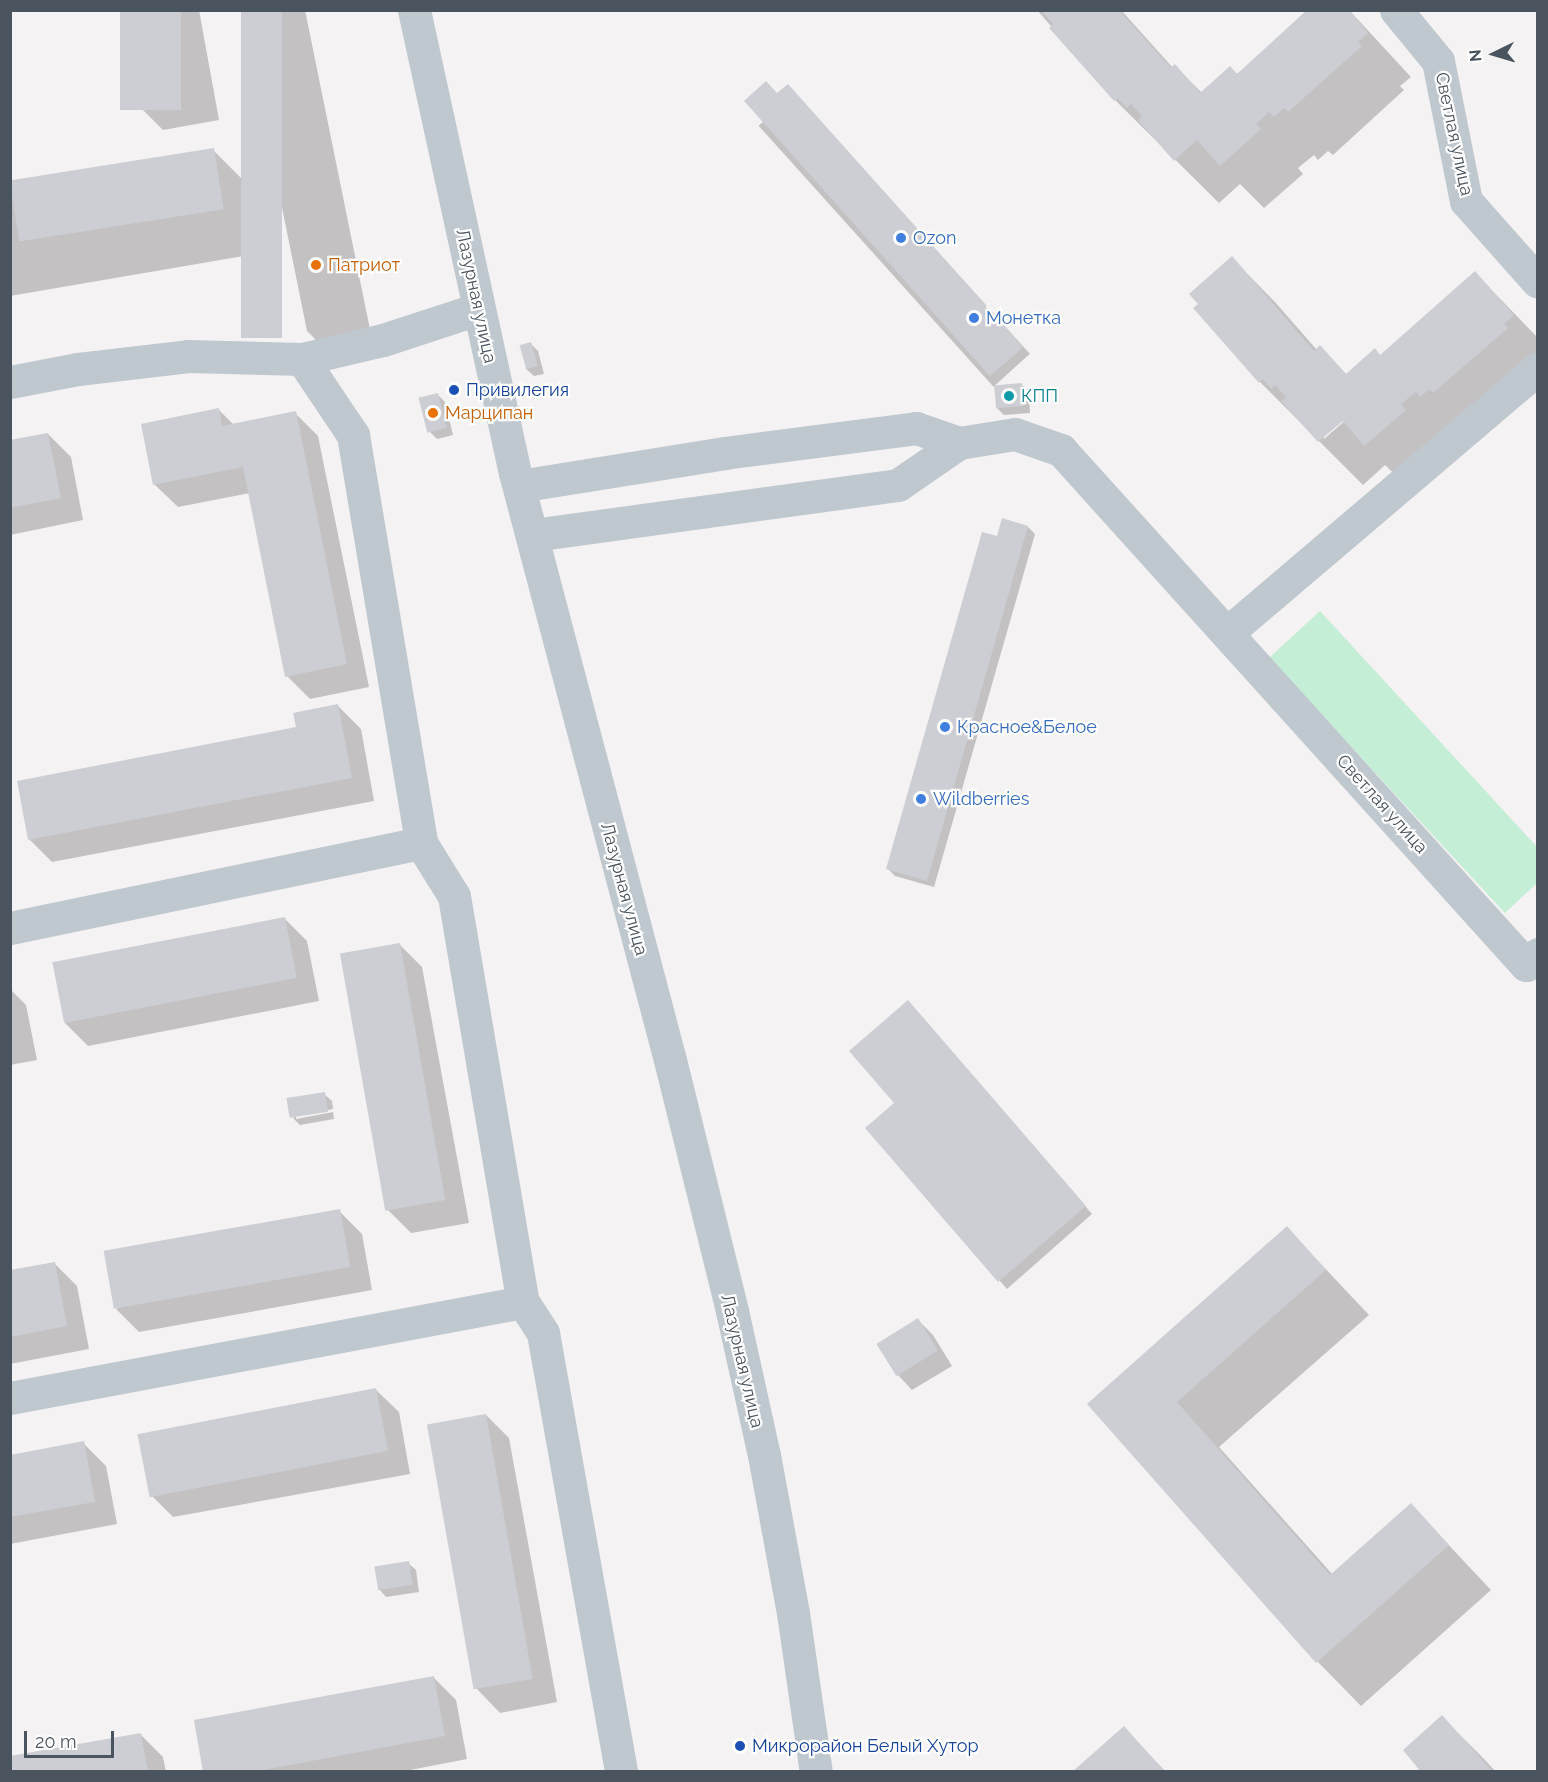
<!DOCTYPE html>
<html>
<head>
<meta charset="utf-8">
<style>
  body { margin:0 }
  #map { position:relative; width:1548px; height:1782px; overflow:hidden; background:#f4f2f2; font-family:Raleway,sans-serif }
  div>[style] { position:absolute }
  .green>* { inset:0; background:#c4eed5 }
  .shadow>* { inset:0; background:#0003; transform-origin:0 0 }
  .building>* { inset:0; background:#ccced3; transform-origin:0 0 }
  .minor>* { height:33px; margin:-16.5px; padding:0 16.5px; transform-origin:16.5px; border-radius:16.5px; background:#c0c8cf }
  .dots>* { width:16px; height:16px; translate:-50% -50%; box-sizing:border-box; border:3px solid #fff; border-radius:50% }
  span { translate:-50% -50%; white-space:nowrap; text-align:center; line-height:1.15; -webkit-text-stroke:4.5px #fff; paint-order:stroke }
  .street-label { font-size:18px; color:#4a545e }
  .shop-label { font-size:18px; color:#366cbe }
  .left { translate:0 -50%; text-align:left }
  .food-label { font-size:18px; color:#c56008 }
  .transit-label { font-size:18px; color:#164399 }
  .culture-label { font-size:18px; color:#0d838f }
  .frame { position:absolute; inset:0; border:12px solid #4a545e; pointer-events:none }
  .north { position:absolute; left:1464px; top:24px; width:60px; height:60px; -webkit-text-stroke:4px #fff; paint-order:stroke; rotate:265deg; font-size:16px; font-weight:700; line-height:24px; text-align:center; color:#4a545e }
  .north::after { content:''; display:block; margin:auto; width:21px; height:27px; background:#4a545e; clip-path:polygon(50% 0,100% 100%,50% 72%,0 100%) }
  .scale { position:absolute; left:24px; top:1731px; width:90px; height:27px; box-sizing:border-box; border:3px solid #4a545e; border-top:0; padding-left:8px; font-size:18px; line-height:21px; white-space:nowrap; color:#4a545e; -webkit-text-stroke:4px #fff; paint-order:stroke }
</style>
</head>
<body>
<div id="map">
  <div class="green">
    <i style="clip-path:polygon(1320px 611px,1537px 847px,1537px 883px,1505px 913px,1269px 658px)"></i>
  </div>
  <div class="shadow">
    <i style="clip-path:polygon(122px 10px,199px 10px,219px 120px,163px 130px,140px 107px)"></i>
    <i style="clip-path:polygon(242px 10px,305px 10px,375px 354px,337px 361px,307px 331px)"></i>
    <i style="clip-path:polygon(1037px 10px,1121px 10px,1173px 68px,1175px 66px,1202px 93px,1349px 10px,1411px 77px,1400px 86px,1404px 90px,1333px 155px,1328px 151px,1318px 160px,1314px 155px,1298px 168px,1303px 174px,1264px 208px,1240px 184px,1219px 203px,1115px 100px)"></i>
    <i style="left:795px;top:93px;width:351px;height:49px;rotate:48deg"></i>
    <i style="clip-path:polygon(213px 150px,257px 194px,267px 252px,10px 296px,10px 185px)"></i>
    <i style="clip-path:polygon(evenodd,1232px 258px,1275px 302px,1317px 350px,1320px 347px,1347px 375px,1381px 356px,1475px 273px,1538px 338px,1538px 383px,1409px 488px,1385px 465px,1363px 485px,1260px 382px,1232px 258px,1347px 415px,1349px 417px,1324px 439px,1324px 435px,1347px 415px)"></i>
    <i style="clip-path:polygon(531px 344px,538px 351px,544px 374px,534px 376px,526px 369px)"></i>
    <i style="clip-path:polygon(1021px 384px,1029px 392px,1030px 413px,1004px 415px,997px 408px)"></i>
    <i style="clip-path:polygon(438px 395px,445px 402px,453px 435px,437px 439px,430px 432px)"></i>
    <i style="clip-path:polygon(218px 409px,234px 425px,295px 413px,318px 436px,369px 687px,310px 699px,287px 676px,250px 493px,178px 507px,154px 484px)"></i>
    <i style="clip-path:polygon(48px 434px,71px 457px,83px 520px,10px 535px,10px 442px)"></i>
    <i style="clip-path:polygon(1028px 527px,1035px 534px,934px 887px,895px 876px,887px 868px,998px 538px)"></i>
    <i style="clip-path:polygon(338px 706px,361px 729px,374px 801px,52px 862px,29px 839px,298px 728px)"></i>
    <i style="clip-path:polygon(284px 918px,307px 941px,319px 1001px,88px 1046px,65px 1023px)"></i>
    <i style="clip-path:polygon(399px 944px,422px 967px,469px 1223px,411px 1233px,388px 1210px)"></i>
    <i style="clip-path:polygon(10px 989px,26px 1005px,37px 1060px,10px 1065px)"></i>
    <i style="clip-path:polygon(915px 1009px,1092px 1214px,1007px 1289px,867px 1128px,896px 1103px)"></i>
    <i style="clip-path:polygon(324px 1094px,332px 1101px,333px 1109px,296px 1116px,296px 1119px,333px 1112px,334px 1119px,300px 1125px,293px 1118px)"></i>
    <i style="clip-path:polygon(339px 1211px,362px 1234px,372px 1290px,139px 1332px,116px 1309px)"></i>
    <i style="clip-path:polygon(1287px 1228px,1369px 1315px,1219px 1447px,1333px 1575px,1411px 1505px,1491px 1590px,1361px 1706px,1318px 1662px,1089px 1404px)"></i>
    <i style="clip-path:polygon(54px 1263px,77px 1286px,89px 1349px,10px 1364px,10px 1271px)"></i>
    <i style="clip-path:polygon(918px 1320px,933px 1335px,952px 1366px,912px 1390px,897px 1374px,878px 1344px)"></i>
    <i style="clip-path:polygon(375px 1389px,399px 1412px,410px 1474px,173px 1517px,150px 1494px)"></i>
    <i style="clip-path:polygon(486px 1415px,509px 1438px,557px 1702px,500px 1713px,477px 1689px)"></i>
    <i style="clip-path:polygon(83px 1443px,106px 1466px,117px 1524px,10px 1544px,10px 1456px)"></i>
    <i style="clip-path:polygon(408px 1563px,416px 1570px,419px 1592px,386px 1597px,379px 1589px)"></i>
    <i style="clip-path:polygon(433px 1677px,456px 1700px,467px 1759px,400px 1772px,205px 1772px)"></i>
    <i style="clip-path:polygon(1442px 1717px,1485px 1760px,1496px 1772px,1424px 1772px)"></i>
    <i style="clip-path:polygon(1124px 1728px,1166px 1772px,1075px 1772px)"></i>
    <i style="clip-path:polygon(140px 1734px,163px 1757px,166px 1772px,10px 1772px)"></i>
  </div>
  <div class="building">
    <i style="left:120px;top:10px;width:61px;height:100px"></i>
    <i style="left:241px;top:10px;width:41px;height:328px"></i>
    <i style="clip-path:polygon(1041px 10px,1119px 10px,1171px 68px,1175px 64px,1200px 93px,1230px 66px,1237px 74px,1307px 10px,1349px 10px,1368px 33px,1358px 42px,1362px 46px,1288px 112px,1284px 108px,1274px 117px,1269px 112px,1256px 124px,1261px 129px,1220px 166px,1197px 140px,1174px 161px,1138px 120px,1142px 116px,1131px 104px,1127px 108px,1118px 98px,1114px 101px,1049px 28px,1053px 24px)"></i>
    <i style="clip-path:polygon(766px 81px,777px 93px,788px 84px,1023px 347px,990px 376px,744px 101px)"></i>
    <i style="left:214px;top:148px;width:62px;height:207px;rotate:81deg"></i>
    <i style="clip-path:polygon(1232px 256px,1314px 351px,1320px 345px,1346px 374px,1375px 348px,1380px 355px,1475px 271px,1514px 315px,1504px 324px,1508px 328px,1433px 393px,1430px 389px,1420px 397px,1416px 392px,1401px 404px,1406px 410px,1364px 446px,1343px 421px,1318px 442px,1281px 401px,1286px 397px,1275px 385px,1271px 389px,1263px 379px,1259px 383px,1193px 308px,1198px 304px,1189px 294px)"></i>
    <i style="left:531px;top:342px;width:25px;height:12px;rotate:74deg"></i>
    <i style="left:1022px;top:383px;width:23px;height:28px;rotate:85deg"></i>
    <i style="left:438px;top:393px;width:36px;height:20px;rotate:76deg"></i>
    <i style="clip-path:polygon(219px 408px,222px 426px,296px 411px,347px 664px,285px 677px,243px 467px,153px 485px,141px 424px)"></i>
    <i style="clip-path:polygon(48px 433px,61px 498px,10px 508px,10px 440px)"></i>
    <i style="clip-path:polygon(1002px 518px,1028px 526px,927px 881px,886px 869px,982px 532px,997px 536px)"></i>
    <i style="clip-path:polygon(338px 704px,352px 778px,28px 840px,17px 781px,296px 727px,293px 713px)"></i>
    <i style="left:285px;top:917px;width:62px;height:237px;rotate:79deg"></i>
    <i style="left:400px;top:943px;width:261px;height:61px;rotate:80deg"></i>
    <i style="clip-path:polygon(908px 1000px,1086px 1206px,998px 1282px,865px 1128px,894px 1103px,849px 1051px)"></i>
    <i style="left:325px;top:1092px;width:20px;height:39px;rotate:81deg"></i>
    <i style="left:340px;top:1209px;width:59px;height:240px;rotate:80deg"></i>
    <i style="clip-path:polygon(1287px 1226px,1326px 1270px,1177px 1402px,1330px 1575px,1411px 1503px,1449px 1545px,1316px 1663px,1087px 1404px)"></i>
    <i style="clip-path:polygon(55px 1262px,67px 1326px,10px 1337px,10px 1270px)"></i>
    <i style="left:918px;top:1318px;width:38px;height:49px;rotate:58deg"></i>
    <i style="left:376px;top:1388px;width:64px;height:243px;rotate:79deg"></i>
    <i style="left:486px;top:1414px;width:269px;height:60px;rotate:80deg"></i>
    <i style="clip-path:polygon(84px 1441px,95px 1502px,10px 1517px,10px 1455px)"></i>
    <i style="left:409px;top:1561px;width:24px;height:35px;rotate:81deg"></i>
    <i style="clip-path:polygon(434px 1676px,445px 1736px,253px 1772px,203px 1772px,194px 1720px)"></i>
    <i style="clip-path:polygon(1442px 1715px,1493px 1772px,1421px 1772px,1403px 1750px)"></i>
    <i style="clip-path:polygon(1124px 1726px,1165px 1772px,1072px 1772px)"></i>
    <i style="clip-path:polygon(141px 1733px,148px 1772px,10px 1772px,10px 1756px)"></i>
  </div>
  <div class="minor">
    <i style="left:414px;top:10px;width:474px;rotate:77.7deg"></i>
    <i style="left:515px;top:473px;width:607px;rotate:75.21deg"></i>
    <i style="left:670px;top:1060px;width:259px;rotate:76.1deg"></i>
    <i style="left:732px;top:1311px;width:148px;rotate:77.5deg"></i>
    <i style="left:764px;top:1455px;width:161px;rotate:79.6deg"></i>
    <i style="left:793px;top:1613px;width:161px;rotate:81.8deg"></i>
    <i style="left:1396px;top:10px;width:66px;rotate:50.5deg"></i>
    <i style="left:1438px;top:61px;width:143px;rotate:78.7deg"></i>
    <i style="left:1466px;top:201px;width:108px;rotate:48.4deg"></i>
    <i style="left:302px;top:359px;width:83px;rotate:-13.2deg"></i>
    <i style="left:383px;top:340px;width:100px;rotate:-18.1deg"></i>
    <i style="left:10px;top:382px;width:69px;rotate:-10.8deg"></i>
    <i style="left:78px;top:369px;width:111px;rotate:-6.7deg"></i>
    <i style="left:188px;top:356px;width:114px;rotate:1.5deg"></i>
    <i style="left:302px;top:359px;width:92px;rotate:56.1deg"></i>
    <i style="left:353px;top:435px;width:414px;rotate:80.5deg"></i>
    <i style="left:421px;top:843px;width:62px;rotate:58.1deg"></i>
    <i style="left:454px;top:896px;width:412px;rotate:80.4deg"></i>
    <i style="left:523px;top:1302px;width:37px;rotate:57deg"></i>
    <i style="left:543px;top:1333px;width:446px;rotate:79.9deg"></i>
    <i style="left:959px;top:443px;width:57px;rotate:-9.1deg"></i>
    <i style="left:1015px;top:434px;width:49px;rotate:19.2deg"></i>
    <i style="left:1061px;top:450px;width:694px;rotate:47.92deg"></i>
    <i style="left:1526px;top:965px;width:16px;rotate:-43deg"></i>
    <i style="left:519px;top:486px;width:208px;rotate:-9.1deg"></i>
    <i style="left:724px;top:453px;width:194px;rotate:-7.4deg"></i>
    <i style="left:916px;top:428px;width:46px;rotate:19.2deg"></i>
    <i style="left:959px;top:443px;width:74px;rotate:145.5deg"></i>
    <i style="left:898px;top:485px;width:369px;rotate:172.2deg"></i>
    <i style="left:1227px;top:633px;width:409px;rotate:-40.4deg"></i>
    <i style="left:10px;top:928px;width:420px;rotate:-11.7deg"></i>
    <i style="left:10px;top:1398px;width:522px;rotate:-10.6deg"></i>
  </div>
  <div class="dots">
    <i style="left:901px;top:238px;background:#3f7fe0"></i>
    <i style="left:316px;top:265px;background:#e8710a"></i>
    <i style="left:974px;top:318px;background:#3f7fe0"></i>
    <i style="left:454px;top:390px;background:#1a4fb4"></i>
    <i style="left:1009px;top:396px;background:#0f9aa8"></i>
    <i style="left:433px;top:413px;background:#e8710a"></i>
    <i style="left:945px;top:727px;background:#3f7fe0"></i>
    <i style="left:921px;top:799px;background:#3f7fe0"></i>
    <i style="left:740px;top:1746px;background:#1a4fb4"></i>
  </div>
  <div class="street-label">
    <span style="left:1454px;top:134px;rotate:78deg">Светлая улица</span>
    <span style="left:476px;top:296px;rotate:78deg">Лазурная улица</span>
    <span style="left:1382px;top:804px;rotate:48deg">Светлая улица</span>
    <span style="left:624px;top:889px;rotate:75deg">Лазурная улица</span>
    <span style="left:742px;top:1361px;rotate:77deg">Лазурная улица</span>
  </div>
  <div class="shop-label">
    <span class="left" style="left:913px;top:238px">Ozon</span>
    <span class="left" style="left:986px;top:318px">Монетка</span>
    <span class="left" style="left:957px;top:727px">Красное&amp;Белое</span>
    <span class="left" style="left:933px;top:799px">Wildberries</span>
  </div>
  <div class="food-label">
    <span class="left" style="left:328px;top:265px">Патриот</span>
    <span class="left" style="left:445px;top:413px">Марципан</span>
  </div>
  <div class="transit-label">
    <span class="left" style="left:466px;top:390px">Привилегия</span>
    <span class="left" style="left:752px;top:1746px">Микрорайон Белый Хутор</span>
  </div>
  <div class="culture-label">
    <span class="left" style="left:1021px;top:396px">КПП</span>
  </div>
  <div class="frame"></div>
  <div class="north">N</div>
  <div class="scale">20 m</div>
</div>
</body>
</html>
